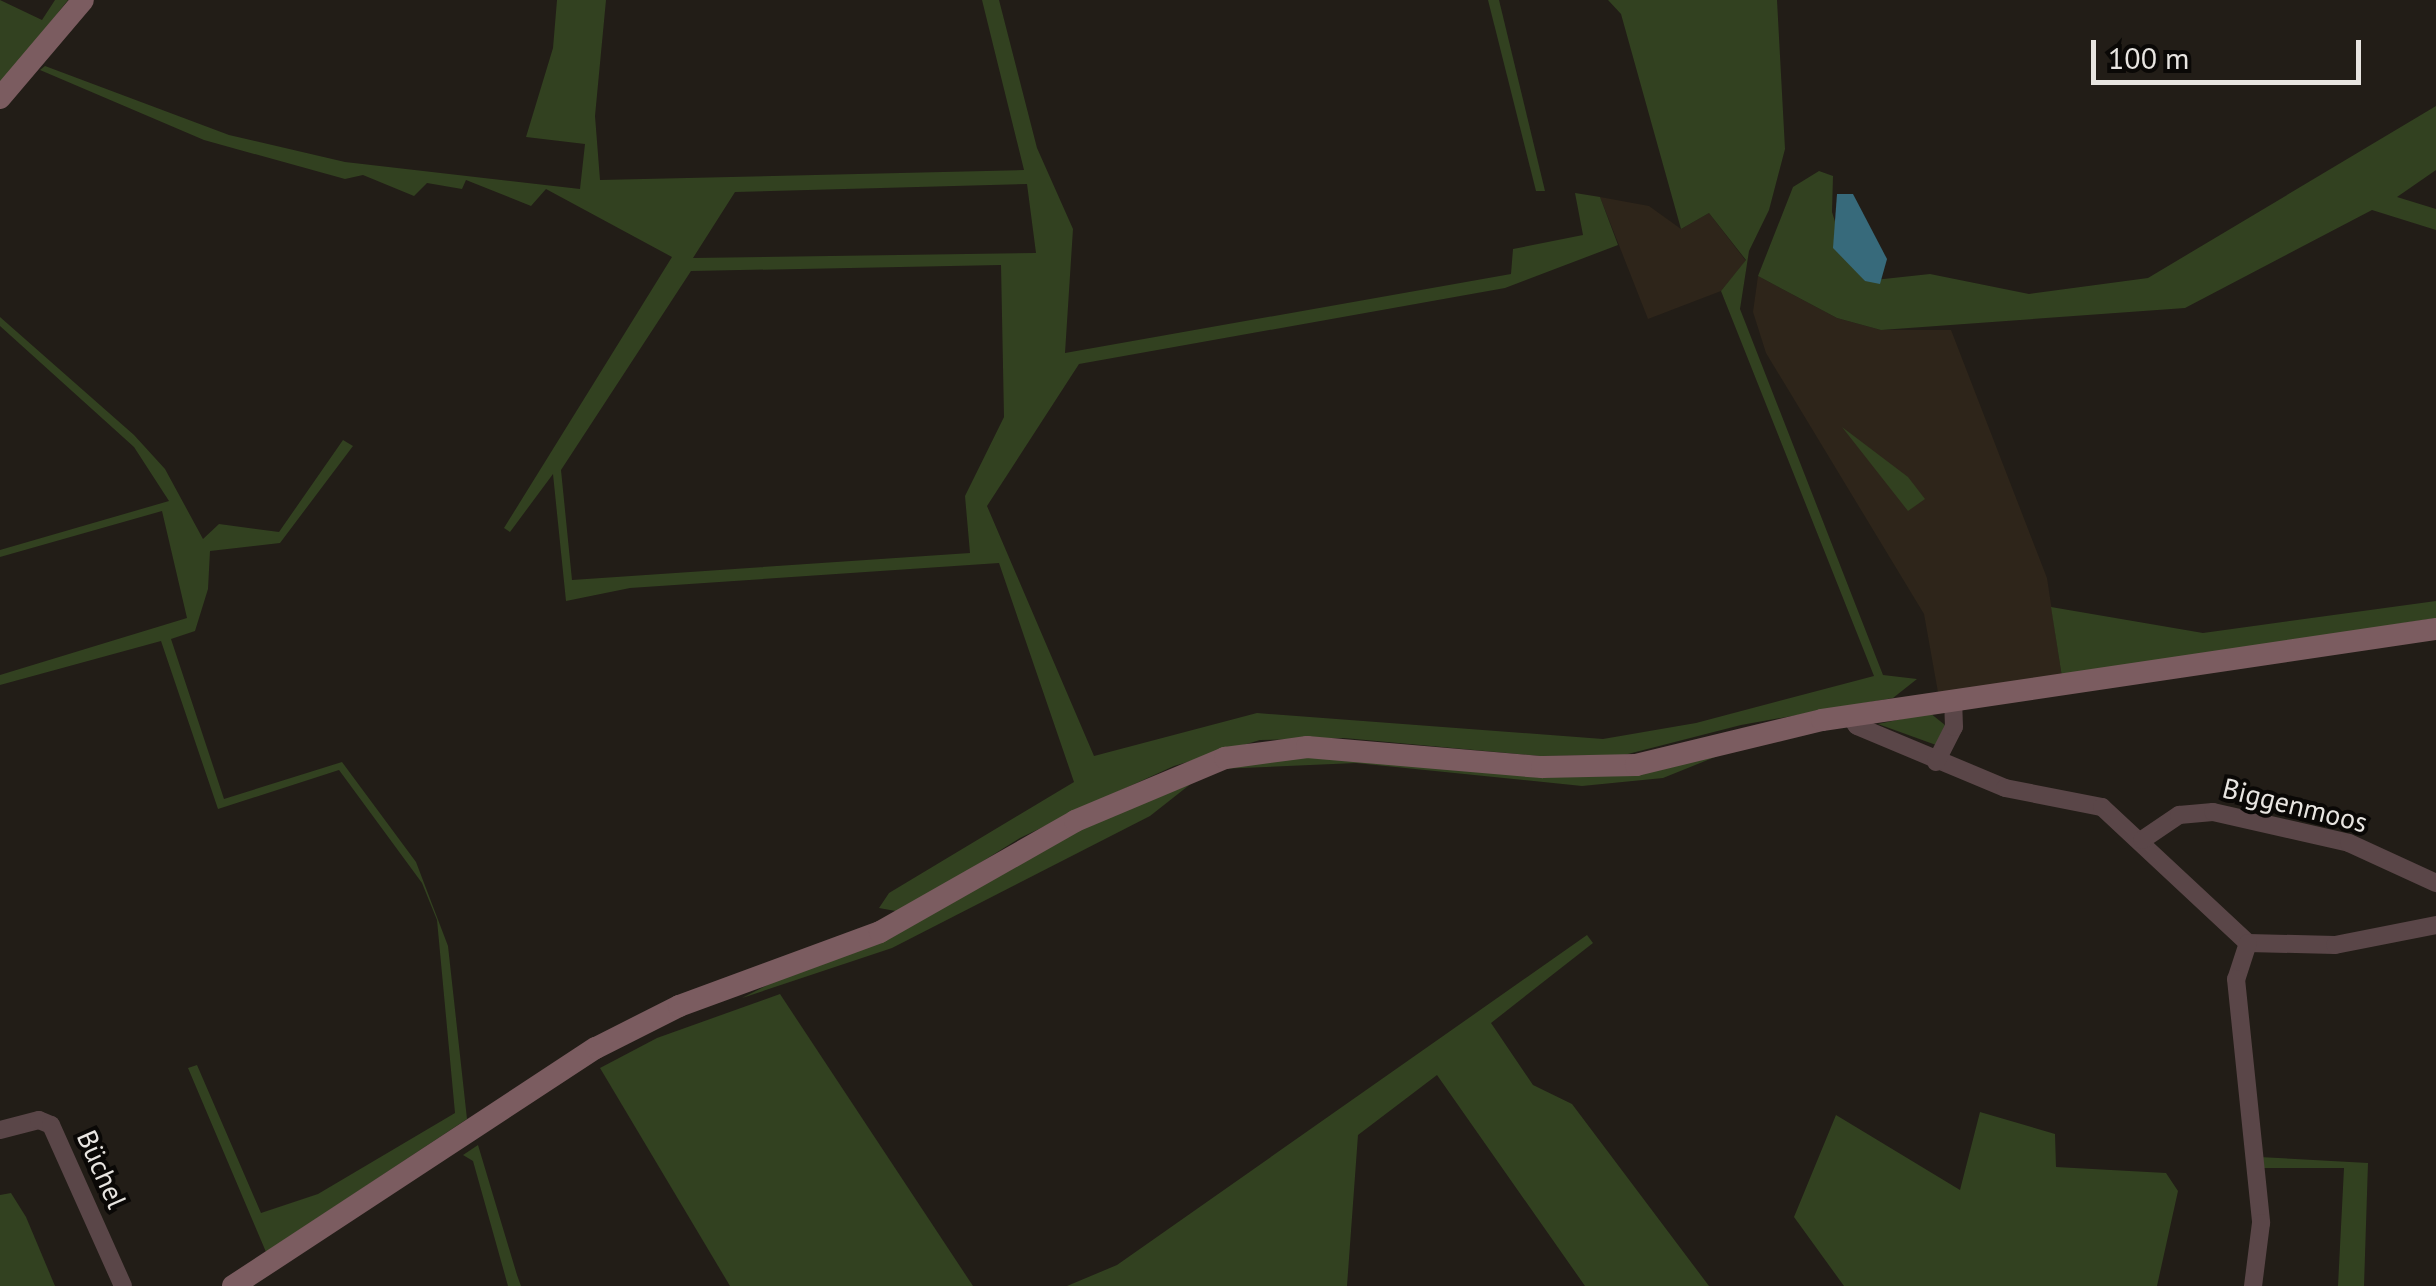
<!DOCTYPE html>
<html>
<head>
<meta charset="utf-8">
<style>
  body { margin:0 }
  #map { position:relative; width:2436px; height:1286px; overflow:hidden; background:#221d17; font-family:"PT Sans",sans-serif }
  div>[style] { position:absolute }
  .built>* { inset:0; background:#2e251a }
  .green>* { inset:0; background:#324120 }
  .water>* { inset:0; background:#376a7b }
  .street>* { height:18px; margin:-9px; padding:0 9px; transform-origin:9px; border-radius:9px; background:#5a4648 }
  .secondary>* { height:22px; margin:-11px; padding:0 11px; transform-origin:11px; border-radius:11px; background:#7b5c60 }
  span { translate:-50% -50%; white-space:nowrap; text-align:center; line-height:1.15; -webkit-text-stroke:8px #0a0806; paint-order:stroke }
  .street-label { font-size:28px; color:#e8e5e1 }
  .scale { position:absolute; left:2091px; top:40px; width:270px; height:45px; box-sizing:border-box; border:5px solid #e8e5e1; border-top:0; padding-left:12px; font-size:30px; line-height:35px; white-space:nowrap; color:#e8e5e1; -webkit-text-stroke:8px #0a0806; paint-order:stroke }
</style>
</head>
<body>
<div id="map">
  <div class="built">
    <i style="clip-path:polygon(1600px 197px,1649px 206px,1681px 229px,1709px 213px,1746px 261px,1721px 291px,1648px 319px)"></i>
    <i style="clip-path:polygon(1758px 276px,1837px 318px,1881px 330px,1951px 330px,2047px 578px,2062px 677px,1939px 698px,1924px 614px,1766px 353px,1753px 312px)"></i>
  </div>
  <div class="green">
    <i style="clip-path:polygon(0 0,42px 20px,55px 0,68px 0,0 86px)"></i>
    <i style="clip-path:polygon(evenodd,557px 0,606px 0,595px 116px,600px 180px,1024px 170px,982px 0,999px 0,1037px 148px,1073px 229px,1065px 353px,1511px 274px,1513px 249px,1583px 235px,1575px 193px,1600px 197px,1618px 245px,1505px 288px,1079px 364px,987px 506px,1094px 756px,1257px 713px,1603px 739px,1696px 723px,1874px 676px,1721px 291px,1746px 260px,1709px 213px,1681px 229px,1621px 14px,1608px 0,1777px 0,1785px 149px,1769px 210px,1749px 251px,1740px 309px,1883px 675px,1917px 679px,1893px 698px,1741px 725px,1624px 755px,1540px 756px,1344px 738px,1260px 740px,1174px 766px,1097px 801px,1020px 838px,901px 912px,879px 908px,889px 893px,1074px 782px,999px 563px,630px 588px,566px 601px,553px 474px,510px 532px,504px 528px,672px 257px,546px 189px,531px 206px,466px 180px,462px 189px,427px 183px,414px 196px,363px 175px,345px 179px,204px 140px,40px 70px,45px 66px,229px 135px,345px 162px,580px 189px,585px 144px,526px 137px,553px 48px,557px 0,1027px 184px,1036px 253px,693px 258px,735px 192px,1027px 184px,557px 0,1001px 265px,1004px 417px,965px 496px,970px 553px,572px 580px,561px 470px,691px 271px,1001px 265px)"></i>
    <i style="clip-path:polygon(1488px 0,1499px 0,1545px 191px,1536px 191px)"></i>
    <i style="clip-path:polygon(2436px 106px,2436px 170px,2397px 197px,2436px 209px,2436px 230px,2372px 210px,2185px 308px,1881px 330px,1837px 318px,1758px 276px,1793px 187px,1819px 171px,1833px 176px,1832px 212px,1846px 257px,1865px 281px,1930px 274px,2029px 294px,2148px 278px)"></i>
    <i style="clip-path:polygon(0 317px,134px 435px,165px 469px,203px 539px,219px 524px,279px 532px,343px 440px,353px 446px,280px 543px,210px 551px,208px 589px,195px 631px,171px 639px,224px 799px,342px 762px,416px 862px,448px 946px,467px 1119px,266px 1252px,188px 1068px,197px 1065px,261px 1213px,318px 1194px,455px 1113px,437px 920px,422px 883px,339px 770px,218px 809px,161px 641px,0 685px,0 675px,187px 618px,162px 511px,0 557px,0 550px,169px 501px,134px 447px,0 326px)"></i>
    <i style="clip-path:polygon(1842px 427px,1908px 477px,1925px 499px,1908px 511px)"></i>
    <i style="clip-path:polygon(2436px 601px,2436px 618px,2062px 677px,2051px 607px,2203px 633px)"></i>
    <i style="clip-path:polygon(1930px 713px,1945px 725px,1936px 745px,1878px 724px)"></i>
    <i style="clip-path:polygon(1725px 753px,1663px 778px,1582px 786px,1356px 763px,1218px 769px,1309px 754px,1471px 767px)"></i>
    <i style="clip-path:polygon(1197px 779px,1150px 816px,892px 948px,742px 998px,1084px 824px)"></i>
    <i style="clip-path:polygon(1587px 935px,1593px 943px,1491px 1023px,1533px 1085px,1572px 1104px,1709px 1286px,1585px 1286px,1437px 1075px,1358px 1135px,1347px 1286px,1067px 1286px,1117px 1265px)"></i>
    <i style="clip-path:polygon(780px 994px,973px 1286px,730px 1286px,600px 1068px,657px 1038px)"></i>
    <i style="clip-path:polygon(1980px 1112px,2055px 1134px,2056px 1167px,2166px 1173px,2178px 1191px,2157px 1286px,1844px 1286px,1794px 1217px,1836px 1115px,1960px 1190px)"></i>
    <i style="clip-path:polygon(478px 1145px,517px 1275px,521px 1286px,508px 1286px,473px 1161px,463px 1155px)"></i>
    <i style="clip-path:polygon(2259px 1157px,2368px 1163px,2364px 1286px,2338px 1286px,2344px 1168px,2260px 1168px)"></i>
    <i style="clip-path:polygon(11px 1193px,26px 1217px,55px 1286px,0 1286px,0 1195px)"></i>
  </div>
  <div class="water">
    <i style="clip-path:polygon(1837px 194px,1853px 194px,1887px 259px,1880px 284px,1865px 281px,1833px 248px)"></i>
  </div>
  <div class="street">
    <i style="left:1850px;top:716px;width:12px;rotate:55deg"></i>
    <i style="left:1857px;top:726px;width:160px;rotate:22.7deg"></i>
    <i style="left:2005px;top:788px;width:99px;rotate:11.1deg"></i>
    <i style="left:2102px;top:807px;width:200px;rotate:43deg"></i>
    <i style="left:2248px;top:943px;width:87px;rotate:1.3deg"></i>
    <i style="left:2335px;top:945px;width:103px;rotate:-11.2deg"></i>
    <i style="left:1936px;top:762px;width:39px;rotate:-63deg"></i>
    <i style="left:1954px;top:727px;width:26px;rotate:-92deg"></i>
    <i style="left:2142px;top:840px;width:45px;rotate:-34deg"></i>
    <i style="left:2179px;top:815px;width:34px;rotate:-5deg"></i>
    <i style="left:2213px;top:812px;width:139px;rotate:12.8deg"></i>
    <i style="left:2349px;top:843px;width:96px;rotate:24.7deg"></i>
    <i style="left:2248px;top:943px;width:38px;rotate:108deg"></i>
    <i style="left:2236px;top:979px;width:245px;rotate:84.1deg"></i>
    <i style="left:2261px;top:1223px;width:64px;rotate:97.2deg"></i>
    <i style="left:0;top:1130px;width:40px;rotate:-14.4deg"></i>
    <i style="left:39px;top:1120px;width:13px;rotate:23deg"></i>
    <i style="left:51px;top:1125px;width:176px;rotate:65.9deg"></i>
  </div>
  <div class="secondary">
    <i style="left:0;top:98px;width:128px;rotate:-49.7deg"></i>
    <i style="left:233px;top:1286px;width:434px;rotate:-33.3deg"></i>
    <i style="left:596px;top:1048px;width:93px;rotate:-26.8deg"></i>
    <i style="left:679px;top:1006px;width:214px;rotate:-20.2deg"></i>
    <i style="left:880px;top:932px;width:224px;rotate:-29.6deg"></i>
    <i style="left:1075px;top:821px;width:163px;rotate:-22.8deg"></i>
    <i style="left:1225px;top:758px;width:83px;rotate:-7.6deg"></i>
    <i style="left:1307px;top:747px;width:236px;rotate:4.9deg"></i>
    <i style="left:1542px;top:767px;width:94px;rotate:-1.2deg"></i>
    <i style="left:1636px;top:765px;width:191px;rotate:-13.6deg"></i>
    <i style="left:1822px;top:720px;width:621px;rotate:-8.43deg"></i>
  </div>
  <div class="street-label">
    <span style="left:2295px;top:805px;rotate:14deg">Biggenmoos</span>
    <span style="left:102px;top:1169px;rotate:66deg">Büchel</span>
  </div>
  <div class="scale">100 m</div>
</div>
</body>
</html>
